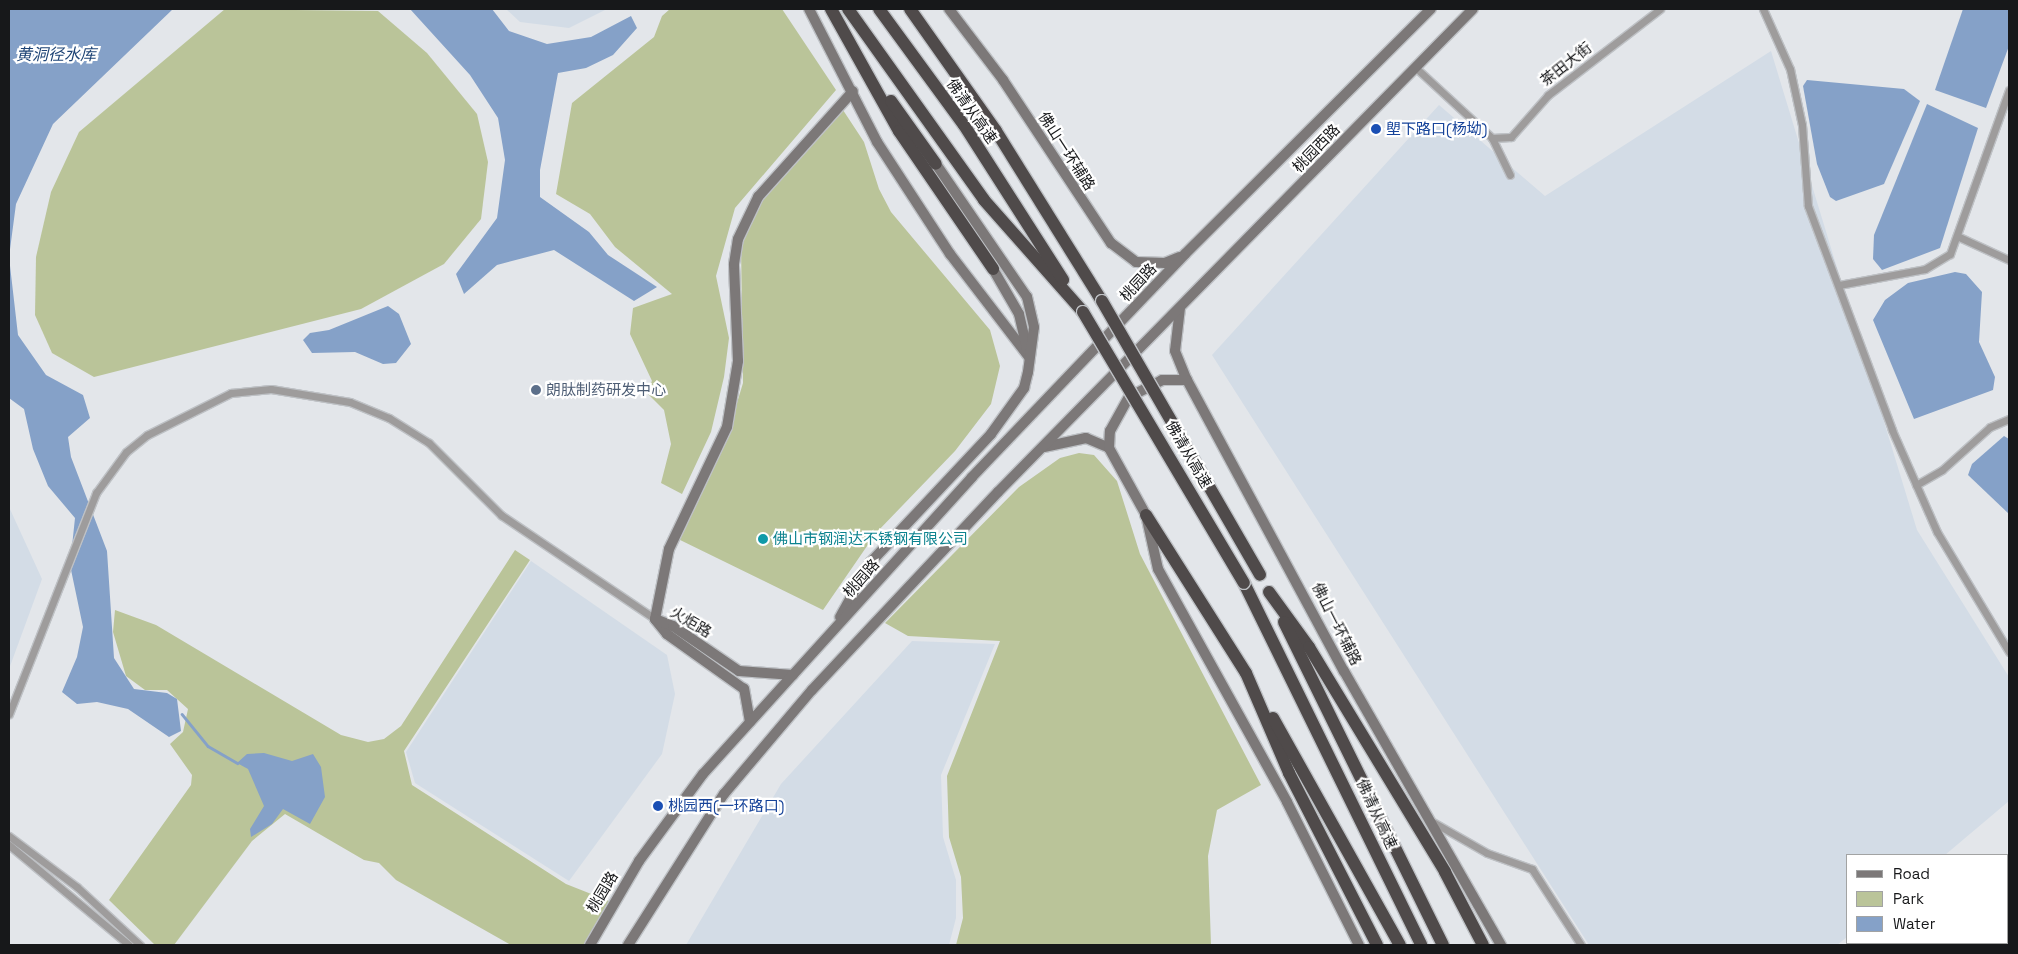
<!DOCTYPE html>
<html>
<head>
<meta charset="utf-8">
<style>
  body { margin:0 }
  #map { position:relative; width:2018px; height:954px; overflow:hidden; background:#e3e6ea; font-family:"Space Grotesk","Noto Sans SC",sans-serif }
  div>[style] { position:absolute }
  .built>* { inset:0; background:#d3dce6 }
  .green>* { inset:0; background:#bac499 }
  .water>* { inset:0; background:#85a1c8 }
  .stream>* { height:2.5px; margin:-1.25px; padding:0 1.25px; transform-origin:1.25px; border-radius:1.25px; background:#85a1c8 }
  .roads { filter:drop-shadow(1px 0 #bec1c5) drop-shadow(-1px 0 #bec1c5) drop-shadow(0 1px #bec1c5) drop-shadow(0 -1px #bec1c5) }
  .street>* { height:7px; margin:-3.5px; padding:0 3.5px; transform-origin:3.5px; border-radius:3.5px; background:#9e9c9c }
  .secondary>* { height:10px; margin:-5px; padding:0 5px; transform-origin:5px; border-radius:5px; background:#7c7878 }
  .highway>* { height:12px; margin:-6px; padding:0 6px; transform-origin:6px; border-radius:6px; background:#4f4a4a }
  .bridges { filter:drop-shadow(1px 0 #bec1c5) drop-shadow(-1px 0 #bec1c5) drop-shadow(0 1px #bec1c5) drop-shadow(0 -1px #bec1c5) }
  .highway-bridge>* { height:12px; margin:-6px; padding:0 6px; transform-origin:6px; border-radius:6px; background:#4f4a4a }
  .dots>* { width:14px; height:14px; translate:-50% -50%; box-sizing:border-box; border:2px solid #fff; border-radius:50% }
  span { translate:-50% -50%; white-space:nowrap; text-align:center; line-height:1.15; -webkit-text-stroke:4.5px #fff; paint-order:stroke }
  .street-label { font-size:15px; color:#17181a }
  .transit-label { font-size:15px; color:#164399 }
  .left { translate:0 -50%; text-align:left }
  .service-label { font-size:15px; color:#4e5e75 }
  .culture-label { font-size:15px; color:#0d838f }
  .water-label { font-size:16px; color:#1d4375; font-style:italic }
  .frame { position:absolute; inset:0; border:10px solid #17181a; pointer-events:none }
  .legend { position:absolute; left:1846px; top:854px; width:162px; height:90px; box-sizing:border-box; background:#fff; border:1px solid #a2a3a3; margin:0; padding:6px 9px; list-style:none; font-size:15px; color:#17181a }
  .legend li { display:flex; align-items:center; gap:10px; height:25px }
  .legend b { width:25px; border:1px solid #a2a3a3 }
</style>
</head>
<body>
<div id="map">
  <div class="built">
    <i style="clip-path:polygon(506px 9px,607px 9px,569px 28px,520px 22px)"></i>
    <i style="clip-path:polygon(1771px 51px,1917px 530px,2009px 677px,2009px 801px,1945px 855px,1847px 855px,1847px 937px,1837px 945px,1589px 945px,1212px 355px,1439px 105px,1545px 196px)"></i>
    <i style="clip-path:polygon(9px 507px,42px 579px,9px 669px)"></i>
    <i style="clip-path:polygon(531px 561px,667px 655px,675px 694px,662px 754px,569px 881px,415px 783px,406px 752px)"></i>
    <i style="clip-path:polygon(912px 641px,995px 644px,941px 775px,943px 837px,956px 880px,956px 918px,949px 945px,686px 945px,781px 784px)"></i>
  </div>
  <div class="green">
    <i style="clip-path:polygon(225px 9px,378px 11px,427px 53px,477px 114px,488px 162px,481px 219px,444px 264px,361px 309px,94px 377px,52px 353px,35px 315px,36px 257px,51px 192px,79px 132px)"></i>
    <i style="clip-path:polygon(670px 9px,782px 9px,836px 90px,735px 208px,716px 276px,729px 338px,724px 377px,711px 432px,682px 494px,661px 483px,671px 444px,664px 410px,645px 391px,652px 381px,630px 334px,633px 308px,672px 294px,615px 247px,590px 214px,556px 194px,572px 103px,654px 37px,662px 16px)"></i>
    <i style="clip-path:polygon(841px 107px,864px 142px,879px 189px,891px 212px,990px 330px,1000px 366px,991px 404px,955px 451px,876px 533px,823px 610px,676px 538px,727px 436px,743px 383px,741px 245px,760px 198px)"></i>
    <i style="clip-path:polygon(1079px 453px,1094px 455px,1117px 481px,1140px 554px,1261px 785px,1217px 810px,1208px 856px,1211px 945px,956px 945px,963px 918px,961px 877px,949px 837px,947px 776px,1000px 641px,908px 636px,885px 623px,1019px 487px,1060px 458px)"></i>
    <i style="clip-path:polygon(515px 550px,530px 560px,404px 751px,412px 785px,566px 884px,609px 901px,585px 945px,511px 945px,396px 880px,379px 863px,364px 860px,285px 814px,252px 841px,174px 945px,155px 945px,109px 900px,191px 785px,192px 775px,170px 744px,183px 732px,188px 709px,167px 690px,145px 690px,126px 676px,113px 632px,115px 610px,156px 625px,341px 735px,368px 742px,384px 739px,401px 726px)"></i>
  </div>
  <div class="water">
    <i style="clip-path:polygon(9px 9px,173px 9px,53px 124px,16px 204px,9px 257px,18px 335px,46px 375px,83px 395px,90px 418px,68px 437px,71px 457px,107px 551px,114px 658px,134px 689px,167px 693px,177px 699px,181px 731px,169px 737px,128px 709px,97px 702px,77px 704px,62px 692px,77px 657px,83px 627px,70px 565px,75px 518px,48px 486px,33px 449px,24px 409px,9px 398px)"></i>
    <i style="clip-path:polygon(410px 9px,492px 9px,509px 31px,547px 44px,591px 37px,631px 16px,637px 28px,613px 55px,586px 68px,558px 73px,540px 170px,540px 197px,589px 232px,608px 255px,657px 287px,634px 301px,554px 250px,497px 265px,464px 294px,456px 274px,497px 218px,505px 160px,498px 118px,470px 75px)"></i>
    <i style="clip-path:polygon(1963px 9px,2009px 9px,2009px 46px,1986px 108px,1935px 90px)"></i>
    <i style="clip-path:polygon(1807px 80px,1904px 89px,1920px 101px,1884px 184px,1836px 201px,1830px 197px,1817px 164px,1803px 86px)"></i>
    <i style="clip-path:polygon(1927px 104px,1978px 128px,1940px 248px,1882px 270px,1873px 259px,1874px 235px)"></i>
    <i style="clip-path:polygon(1955px 272px,1966px 274px,1982px 292px,1979px 342px,1995px 377px,1993px 390px,1914px 419px,1873px 320px,1885px 300px,1908px 283px)"></i>
    <i style="clip-path:polygon(388px 306px,399px 314px,411px 344px,396px 363px,383px 364px,355px 352px,312px 353px,303px 340px,310px 333px,329px 330px)"></i>
    <i style="clip-path:polygon(2004px 436px,2009px 439px,2009px 514px,1968px 475px,1972px 464px)"></i>
    <i style="clip-path:polygon(264px 753px,292px 761px,313px 754px,321px 767px,325px 797px,310px 824px,283px 809px,272px 824px,251px 837px,250px 829px,264px 806px,248px 769px,237px 763px,247px 754px)"></i>
  </div>
  <div class="stream">
    <i style="left:182px;top:714px;width:41px;rotate:50.9deg"></i>
    <i style="left:208px;top:746px;width:34px;rotate:30deg"></i>
  </div>
  <div class="roads">
    <div class="street">
      <i style="left:1763px;top:9px;width:66px;rotate:65.8deg"></i>
      <i style="left:1790px;top:69px;width:57px;rotate:77.9deg"></i>
      <i style="left:1802px;top:125px;width:81px;rotate:85.8deg"></i>
      <i style="left:1808px;top:206px;width:239px;rotate:69.4deg"></i>
      <i style="left:1892px;top:430px;width:111px;rotate:66.2deg"></i>
      <i style="left:1937px;top:532px;width:140px;rotate:59deg"></i>
      <i style="left:1416px;top:68px;width:103px;rotate:42.6deg"></i>
      <i style="left:1492px;top:138px;width:41px;rotate:64.1deg"></i>
      <i style="left:1492px;top:138px;width:19px;rotate:-3deg"></i>
      <i style="left:1511px;top:137px;width:56px;rotate:-48.6deg"></i>
      <i style="left:1548px;top:95px;width:141px;rotate:-37.5deg"></i>
      <i style="left:1957px;top:236px;width:57px;rotate:24.8deg"></i>
      <i style="left:1839px;top:285px;width:87px;rotate:-10.5deg"></i>
      <i style="left:1925px;top:269px;width:29px;rotate:-31deg"></i>
      <i style="left:1950px;top:254px;width:174px;rotate:-70.2deg"></i>
      <i style="left:1916px;top:485px;width:30px;rotate:-30deg"></i>
      <i style="left:1942px;top:470px;width:64px;rotate:-41.9deg"></i>
      <i style="left:1990px;top:427px;width:21px;rotate:-23deg"></i>
      <i style="left:9px;top:714px;width:238px;rotate:-68.5deg"></i>
      <i style="left:96px;top:493px;width:51px;rotate:-53.8deg"></i>
      <i style="left:126px;top:452px;width:27px;rotate:-39deg"></i>
      <i style="left:147px;top:435px;width:94px;rotate:-26.6deg"></i>
      <i style="left:231px;top:393px;width:40px;rotate:-5.7deg"></i>
      <i style="left:271px;top:389px;width:80px;rotate:9.3deg"></i>
      <i style="left:350px;top:402px;width:42px;rotate:22.3deg"></i>
      <i style="left:389px;top:418px;width:47px;rotate:32deg"></i>
      <i style="left:429px;top:443px;width:102px;rotate:45deg"></i>
      <i style="left:501px;top:515px;width:186px;rotate:34deg"></i>
      <i style="left:1431px;top:821px;width:64px;rotate:29.7deg"></i>
      <i style="left:1487px;top:853px;width:48px;rotate:19.6deg"></i>
      <i style="left:1532px;top:869px;width:90px;rotate:57.2deg"></i>
      <i style="left:9px;top:836px;width:85px;rotate:36.9deg"></i>
      <i style="left:77px;top:887px;width:86px;rotate:42.6deg"></i>
      <i style="left:9px;top:845px;width:156px;rotate:39.8deg"></i>
    </div>
    <div class="secondary">
      <i style="left:809px;top:9px;width:149px;rotate:62.9deg"></i>
      <i style="left:877px;top:142px;width:134px;rotate:56.9deg"></i>
      <i style="left:950px;top:254px;width:130px;rotate:52.5deg"></i>
      <i style="left:949px;top:9px;width:89px;rotate:52.7deg"></i>
      <i style="left:1003px;top:80px;width:196px;rotate:56.5deg"></i>
      <i style="left:1111px;top:243px;width:31px;rotate:37deg"></i>
      <i style="left:1136px;top:262px;width:29px;rotate:2deg"></i>
      <i style="left:1165px;top:263px;width:16px;rotate:-22deg"></i>
      <i style="left:993px;top:269px;width:52px;rotate:60deg"></i>
      <i style="left:1019px;top:314px;width:39px;rotate:77deg"></i>
      <i style="left:1180px;top:308px;width:43px;rotate:96.6deg"></i>
      <i style="left:1175px;top:351px;width:31px;rotate:68deg"></i>
      <i style="left:1187px;top:380px;width:331px;rotate:61.7deg"></i>
      <i style="left:1344px;top:671px;width:316px;rotate:60.2deg"></i>
      <i style="left:1044px;top:447px;width:43px;rotate:-12.1deg"></i>
      <i style="left:1086px;top:438px;width:25px;rotate:23deg"></i>
      <i style="left:1109px;top:448px;width:77px;rotate:61.1deg"></i>
      <i style="left:1146px;top:515px;width:55px;rotate:77.5deg"></i>
      <i style="left:1158px;top:569px;width:266px;rotate:61deg"></i>
      <i style="left:1287px;top:802px;width:160px;rotate:63.3deg"></i>
      <i style="left:1109px;top:448px;width:17px;rotate:-87deg"></i>
      <i style="left:1110px;top:431px;width:39px;rotate:-61deg"></i>
      <i style="left:1129px;top:397px;width:37px;rotate:-27deg"></i>
      <i style="left:1162px;top:380px;width:25px"></i>
      <i style="left:840px;top:617px;width:62px;rotate:-60.9deg"></i>
      <i style="left:870px;top:563px;width:177px;rotate:-46.8deg"></i>
      <i style="left:991px;top:434px;width:57px;rotate:-54.3deg"></i>
      <i style="left:1024px;top:388px;width:16px;rotate:-76deg"></i>
      <i style="left:1028px;top:372px;width:45px;rotate:-82.4deg"></i>
      <i style="left:1034px;top:327px;width:31px;rotate:-103deg"></i>
      <i style="left:1027px;top:297px;width:161px;rotate:-124.4deg"></i>
      <i style="left:655px;top:619px;width:71px;rotate:-78.7deg"></i>
      <i style="left:669px;top:549px;width:135px;rotate:-64.6deg"></i>
      <i style="left:727px;top:427px;width:67px;rotate:-80.5deg"></i>
      <i style="left:738px;top:361px;width:97px;rotate:-92.4deg"></i>
      <i style="left:734px;top:264px;width:25px;rotate:-81deg"></i>
      <i style="left:738px;top:239px;width:47px;rotate:-64.5deg"></i>
      <i style="left:758px;top:197px;width:142px;rotate:-48.1deg"></i>
      <i style="left:750px;top:722px;width:34px;rotate:-100deg"></i>
      <i style="left:744px;top:689px;width:95px;rotate:-144.5deg"></i>
      <i style="left:667px;top:634px;width:19px;rotate:-129deg"></i>
      <i style="left:655px;top:619px;width:19px;rotate:21deg"></i>
      <i style="left:673px;top:626px;width:80px;rotate:34.3deg"></i>
      <i style="left:739px;top:671px;width:54px;rotate:4.2deg"></i>
      <i style="left:590px;top:945px;width:97px;rotate:-59.7deg"></i>
      <i style="left:639px;top:861px;width:108px;rotate:-53.7deg"></i>
      <i style="left:703px;top:774px;width:401px;rotate:-47.8deg"></i>
      <i style="left:972px;top:477px;width:308px;rotate:-46.3deg"></i>
      <i style="left:1185px;top:254px;width:347px;rotate:-44.9deg"></i>
      <i style="left:628px;top:945px;width:179px;rotate:-57.6deg"></i>
      <i style="left:724px;top:794px;width:136px;rotate:-49.8deg"></i>
      <i style="left:812px;top:690px;width:272px;rotate:-46.8deg"></i>
      <i style="left:998px;top:492px;width:677px;rotate:-45.48deg"></i>
    </div>
    <div class="highway">
      <i style="left:831px;top:9px;width:140px;rotate:60.9deg"></i>
      <i style="left:899px;top:131px;width:167px;rotate:55.7deg"></i>
      <i style="left:848px;top:9px;width:234px;rotate:54.5deg"></i>
      <i style="left:984px;top:200px;width:149px;rotate:48.5deg"></i>
      <i style="left:879px;top:9px;width:144px;rotate:53.8deg"></i>
      <i style="left:964px;top:125px;width:184px;rotate:57.4deg"></i>
      <i style="left:910px;top:9px;width:149px;rotate:54.8deg"></i>
      <i style="left:996px;top:131px;width:200px;rotate:58.1deg"></i>
      <i style="left:891px;top:101px;width:77px;rotate:54.5deg"></i>
      <i style="left:1146px;top:515px;width:187px;rotate:57.7deg"></i>
      <i style="left:1246px;top:673px;width:109px;rotate:66.7deg"></i>
      <i style="left:1289px;top:773px;width:193px;rotate:62.9deg"></i>
      <i style="left:1244px;top:583px;width:403px;rotate:63.9deg"></i>
      <i style="left:1269px;top:592px;width:68px;rotate:54deg"></i>
      <i style="left:1309px;top:647px;width:263px;rotate:58.8deg"></i>
      <i style="left:1445px;top:872px;width:82px;rotate:62.5deg"></i>
      <i style="left:1284px;top:622px;width:360px;rotate:63.8deg"></i>
      <i style="left:1273px;top:718px;width:260px;rotate:60.8deg"></i>
    </div>
  </div>
  <div class="bridges">
    <div class="highway-bridge">
      <i style="left:1102px;top:301px;width:316px;rotate:60deg"></i>
      <i style="left:1083px;top:312px;width:315px;rotate:59.3deg"></i>
    </div>
  </div>
  <div class="dots">
    <i style="left:1376px;top:129px;background:#1a4fb4"></i>
    <i style="left:536px;top:390px;background:#5c6f8a"></i>
    <i style="left:763px;top:539px;background:#0f9aa8"></i>
    <i style="left:658px;top:806px;background:#1a4fb4"></i>
  </div>
  <div class="street-label">
    <span style="left:1566px;top:64px;rotate:-38deg">茶田大街</span>
    <span style="left:972px;top:111px;rotate:55deg">佛清从高速</span>
    <span style="left:1316px;top:148px;rotate:-46deg">桃园西路</span>
    <span style="left:1067px;top:151px;rotate:57deg">佛山一环辅路</span>
    <span style="left:1138px;top:282px;rotate:-47deg">桃园路</span>
    <span style="left:1189px;top:454px;rotate:60deg">佛清从高速</span>
    <span style="left:861px;top:578px;rotate:-48deg">桃园路</span>
    <span style="left:691px;top:622px;rotate:30deg">火炬路</span>
    <span style="left:1337px;top:624px;rotate:63deg">佛山一环辅路</span>
    <span style="left:1377px;top:814px;rotate:65deg">佛清从高速</span>
    <span style="left:602px;top:892px;rotate:-59deg">桃园路</span>
  </div>
  <div class="transit-label">
    <span class="left" style="left:1386px;top:129px">塱下路口(杨坳)</span>
    <span class="left" style="left:668px;top:806px">桃园西(一环路口)</span>
  </div>
  <div class="service-label">
    <span class="left" style="left:546px;top:390px">朗肽制药研发中心</span>
  </div>
  <div class="culture-label">
    <span class="left" style="left:773px;top:539px">佛山市钢润达不锈钢有限公司</span>
  </div>
  <div class="water-label">
    <span style="left:56px;top:55px">黄洞径水库</span>
  </div>
  <div class="frame"></div>
  <ul class="legend">
  <li><b style="height:6px;background:#7c7878"></b>Road</li>
  <li><b style="height:14px;background:#bac499"></b>Park</li>
  <li><b style="height:14px;background:#85a1c8"></b>Water</li>
  </ul>
</div>
</body>
</html>
